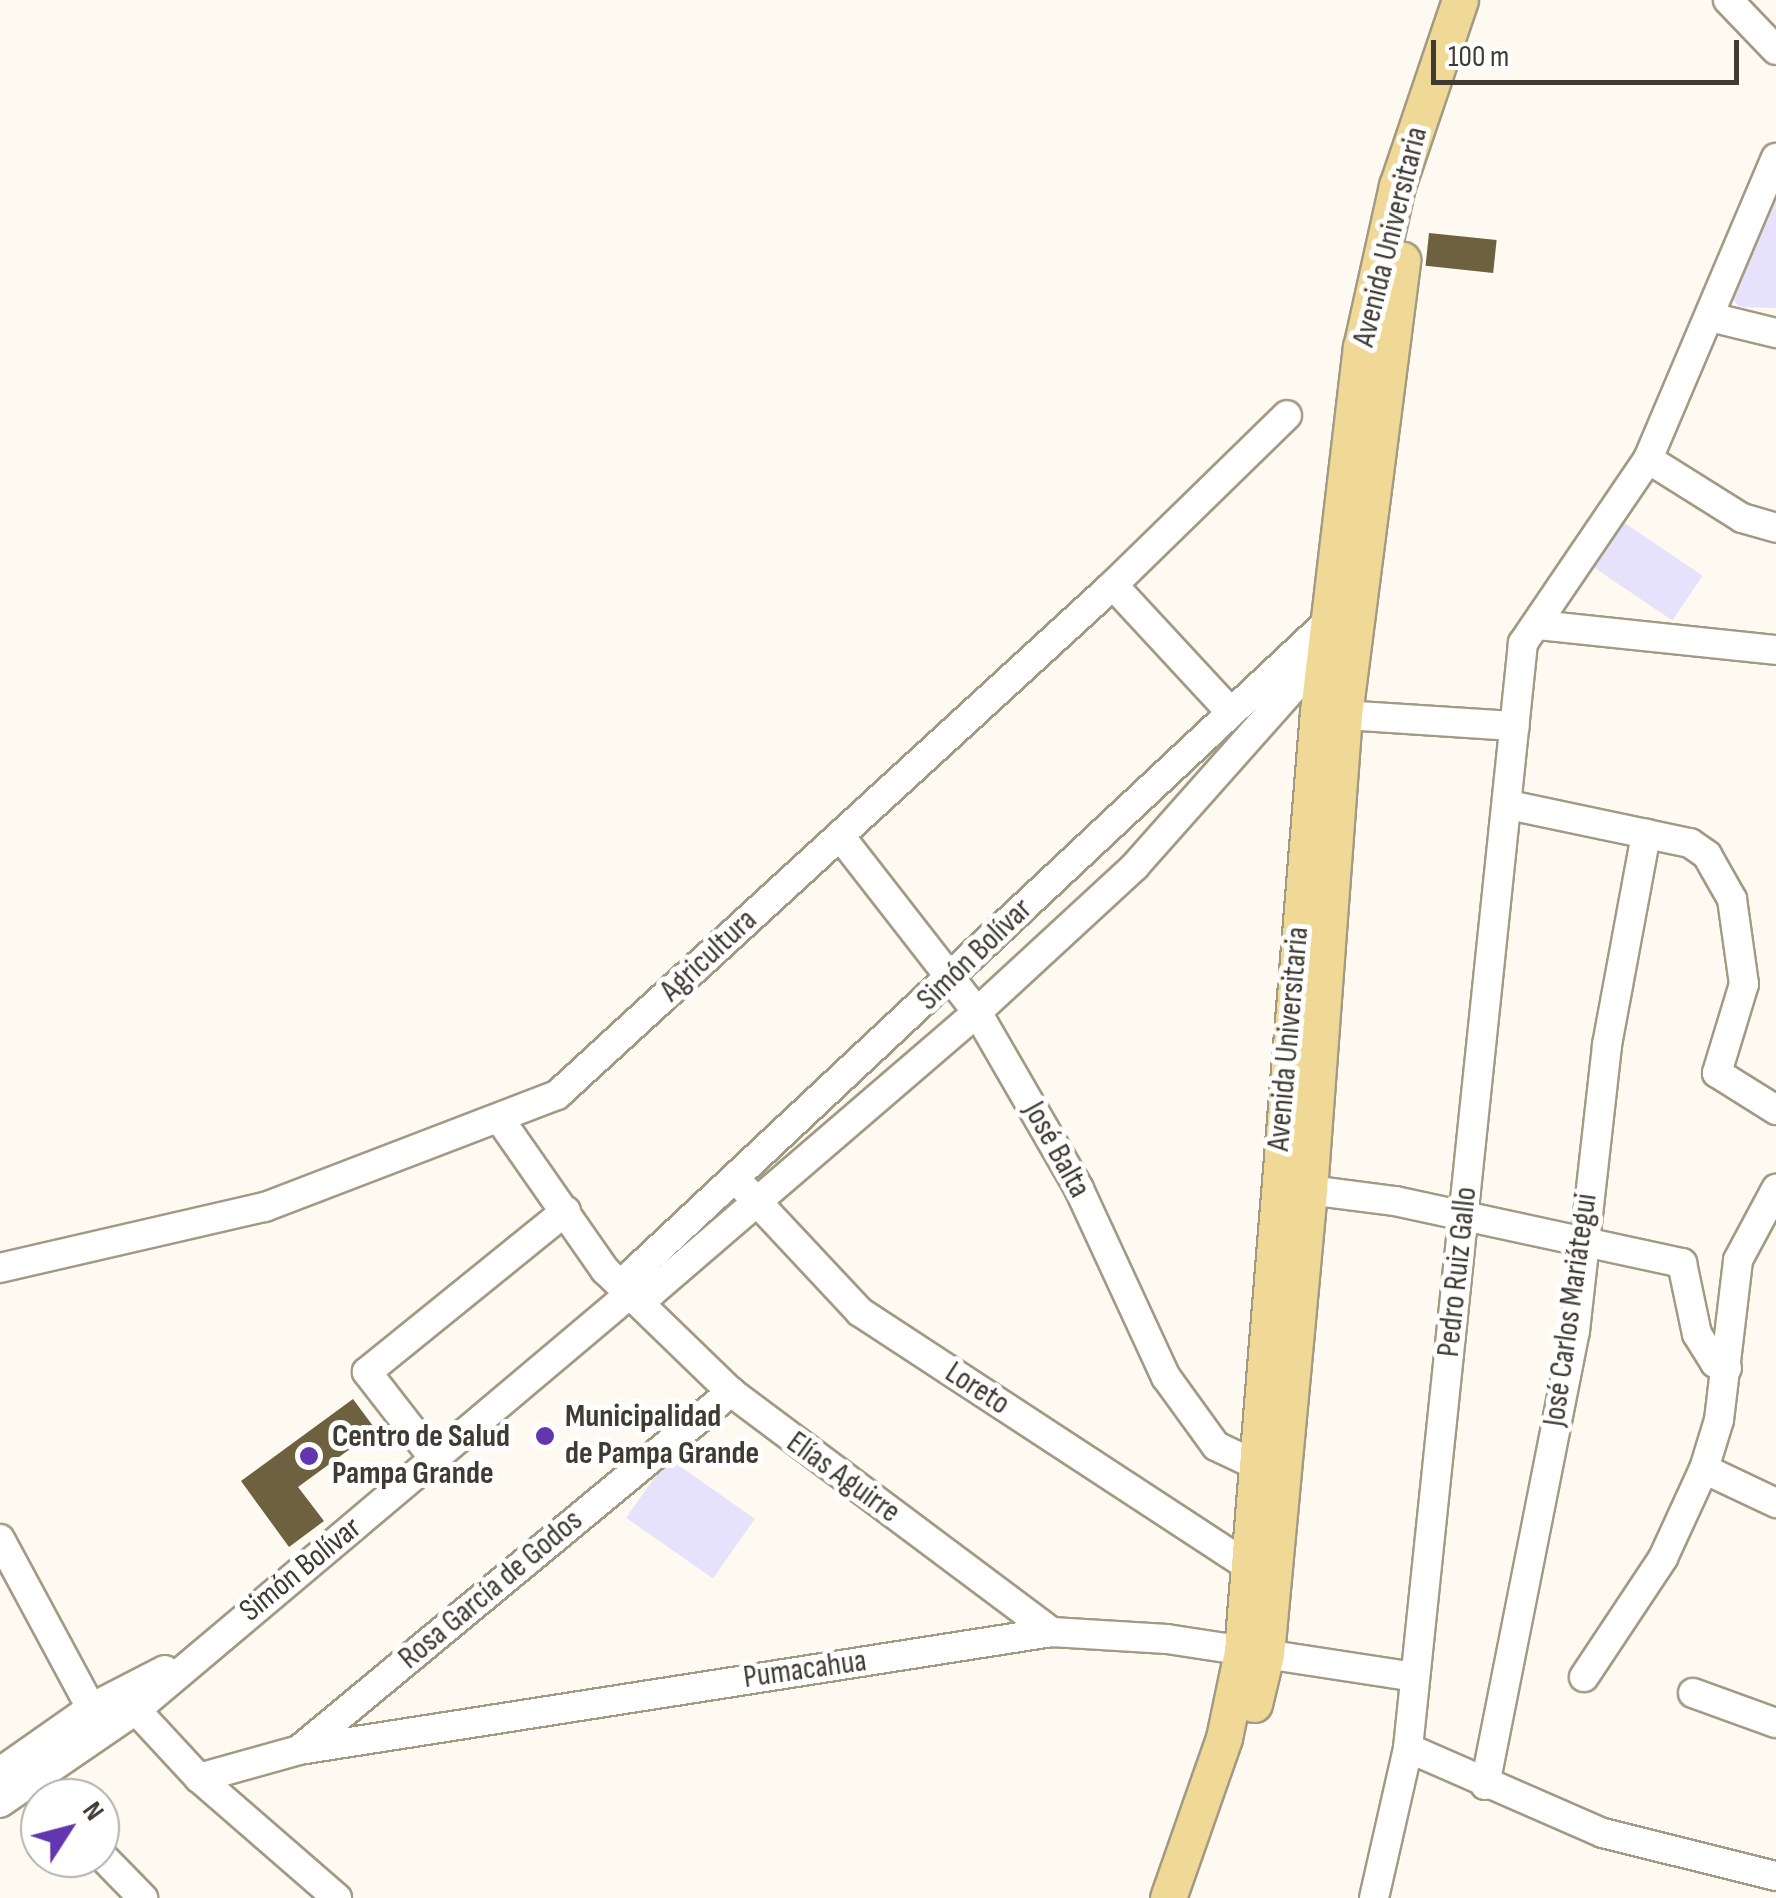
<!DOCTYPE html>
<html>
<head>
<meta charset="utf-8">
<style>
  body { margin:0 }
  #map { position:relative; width:1776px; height:1898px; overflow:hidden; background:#fefaf1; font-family:"Sofia Sans Condensed",sans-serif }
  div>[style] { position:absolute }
  .green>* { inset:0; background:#e7e2fb; transform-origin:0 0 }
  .building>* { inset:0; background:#6e6140; transform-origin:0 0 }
  .roads { filter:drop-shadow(2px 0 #a39a84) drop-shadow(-2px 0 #a39a84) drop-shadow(0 2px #a39a84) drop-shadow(0 -2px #a39a84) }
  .minor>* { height:28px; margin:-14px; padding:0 14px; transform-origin:14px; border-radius:14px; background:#fff }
  .major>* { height:35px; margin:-17.5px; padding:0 17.5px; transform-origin:17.5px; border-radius:17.5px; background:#f0d996 }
  .dots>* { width:28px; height:28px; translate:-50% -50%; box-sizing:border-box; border:5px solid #fff; border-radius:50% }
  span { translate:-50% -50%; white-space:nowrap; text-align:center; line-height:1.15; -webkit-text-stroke:10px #fff; paint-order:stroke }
  .street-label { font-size:32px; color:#3f3b32 }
  .poi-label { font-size:32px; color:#3f3b32; font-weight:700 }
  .left { translate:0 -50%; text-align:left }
  .north { position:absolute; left:20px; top:1778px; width:100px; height:100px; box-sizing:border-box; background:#fff; border:2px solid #b2b1ad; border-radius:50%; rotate:54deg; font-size:28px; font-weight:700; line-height:40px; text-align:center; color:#3f3b32 }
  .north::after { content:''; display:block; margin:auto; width:35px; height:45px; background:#6236ae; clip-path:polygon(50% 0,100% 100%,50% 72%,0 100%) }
  .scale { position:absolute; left:1431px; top:40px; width:308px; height:45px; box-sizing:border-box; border:5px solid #3f3b32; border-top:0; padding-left:12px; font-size:30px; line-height:35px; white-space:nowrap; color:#3f3b32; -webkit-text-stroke:8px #fff; paint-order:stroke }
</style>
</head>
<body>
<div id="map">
  <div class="green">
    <i style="clip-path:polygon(1776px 185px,1776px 308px,1739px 307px,1728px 293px)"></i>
    <i style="left:1623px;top:522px;width:96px;height:54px;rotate:34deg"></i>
    <i style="left:668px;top:1458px;width:106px;height:73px;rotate:35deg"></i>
  </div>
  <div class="building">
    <i style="left:1429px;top:233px;width:68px;height:33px;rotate:6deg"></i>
    <i style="clip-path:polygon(353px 1399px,376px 1430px,298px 1487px,324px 1521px,289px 1547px,241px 1481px)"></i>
  </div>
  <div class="roads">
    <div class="minor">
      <i style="left:1728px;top:0;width:69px;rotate:46.2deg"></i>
      <i style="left:1710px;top:317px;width:68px;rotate:13.6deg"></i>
      <i style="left:1648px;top:459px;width:111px;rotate:32.1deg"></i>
      <i style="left:1742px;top:518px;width:35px;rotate:16deg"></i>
      <i style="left:1113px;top:585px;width:169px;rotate:47.2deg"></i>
      <i style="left:1538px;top:625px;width:239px;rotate:6deg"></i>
      <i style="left:1344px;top:715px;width:171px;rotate:3.7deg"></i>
      <i style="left:1509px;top:805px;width:185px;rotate:11.9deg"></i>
      <i style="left:1690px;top:843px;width:21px;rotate:35deg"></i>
      <i style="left:1707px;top:855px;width:51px;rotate:60.4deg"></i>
      <i style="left:1732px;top:899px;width:86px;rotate:82deg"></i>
      <i style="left:1744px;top:984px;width:93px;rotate:106.9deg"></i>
      <i style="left:1717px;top:1073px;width:70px;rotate:32.1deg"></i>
      <i style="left:840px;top:836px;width:223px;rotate:52.1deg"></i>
      <i style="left:977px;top:1012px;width:204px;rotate:60deg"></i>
      <i style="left:1079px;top:1189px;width:207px;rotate:65.2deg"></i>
      <i style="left:1166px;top:1377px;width:85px;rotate:54.1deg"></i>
      <i style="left:1216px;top:1446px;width:44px;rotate:25.4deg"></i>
      <i style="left:501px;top:1121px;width:182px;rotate:55.1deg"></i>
      <i style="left:605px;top:1270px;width:175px;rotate:44.1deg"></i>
      <i style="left:731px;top:1392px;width:401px;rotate:36.8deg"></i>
      <i style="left:745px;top:1189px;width:168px;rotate:46.9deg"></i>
      <i style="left:860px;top:1312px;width:464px;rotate:33.2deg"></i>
      <i style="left:1309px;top:1190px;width:87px;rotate:7.3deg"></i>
      <i style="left:1395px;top:1201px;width:294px;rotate:12.2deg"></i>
      <i style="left:1682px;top:1263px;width:73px;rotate:78.1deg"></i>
      <i style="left:1697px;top:1334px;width:34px;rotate:58deg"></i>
      <i style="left:1715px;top:1363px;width:13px;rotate:23deg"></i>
      <i style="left:0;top:1268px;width:272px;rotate:-13deg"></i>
      <i style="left:265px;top:1207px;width:313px;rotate:-21deg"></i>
      <i style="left:557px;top:1095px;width:754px;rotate:-42.53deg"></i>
      <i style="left:1113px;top:585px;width:243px;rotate:-44.3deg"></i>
      <i style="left:632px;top:1292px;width:19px;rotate:-87deg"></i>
      <i style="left:633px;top:1273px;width:952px;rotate:-43.13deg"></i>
      <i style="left:436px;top:1461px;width:113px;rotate:-127.8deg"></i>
      <i style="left:367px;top:1372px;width:256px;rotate:-39deg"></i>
      <i style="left:1704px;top:1469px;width:80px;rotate:25.3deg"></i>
      <i style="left:0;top:1539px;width:192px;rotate:61.7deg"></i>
      <i style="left:1584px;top:1677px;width:143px;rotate:-56.4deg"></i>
      <i style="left:1663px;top:1558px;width:98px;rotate:-65.3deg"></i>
      <i style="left:1704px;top:1469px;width:51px;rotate:-73deg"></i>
      <i style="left:1719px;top:1420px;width:161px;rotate:-83.2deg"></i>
      <i style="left:1738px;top:1260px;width:81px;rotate:-61.8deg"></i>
      <i style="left:1693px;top:1693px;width:88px;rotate:19.9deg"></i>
      <i style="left:136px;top:1710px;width:93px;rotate:47.2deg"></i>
      <i style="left:199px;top:1778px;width:183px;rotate:41deg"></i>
      <i style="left:1408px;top:1748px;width:213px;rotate:23.6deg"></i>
      <i style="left:1603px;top:1833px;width:178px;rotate:14deg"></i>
      <i style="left:300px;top:1749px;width:560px;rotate:-39.64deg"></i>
      <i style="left:0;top:1772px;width:111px;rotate:-35.1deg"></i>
      <i style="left:91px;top:1708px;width:83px;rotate:-27.2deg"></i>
      <i style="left:199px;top:1778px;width:104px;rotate:-15.6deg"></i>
      <i style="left:299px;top:1750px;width:762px;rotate:-8.91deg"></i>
      <i style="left:1052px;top:1632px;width:115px;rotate:3.5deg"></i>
      <i style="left:1167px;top:1639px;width:251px;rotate:8.7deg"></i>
      <i style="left:1485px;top:1785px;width:463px;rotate:-78.8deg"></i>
      <i style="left:1575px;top:1331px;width:288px;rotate:-83.6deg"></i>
      <i style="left:1607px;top:1045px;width:215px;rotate:-79.5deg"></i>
      <i style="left:0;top:1803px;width:165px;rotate:-34.4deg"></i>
      <i style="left:136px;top:1710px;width:649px;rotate:-40.12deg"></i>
      <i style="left:632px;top:1292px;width:20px"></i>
      <i style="left:652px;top:1292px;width:429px;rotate:-40.7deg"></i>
      <i style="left:977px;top:1012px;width:215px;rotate:-42.7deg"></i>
      <i style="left:1135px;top:866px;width:286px;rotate:-48.4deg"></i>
      <i style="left:100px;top:1854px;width:62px;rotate:45.7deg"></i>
      <i style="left:1374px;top:1898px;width:154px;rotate:-77.2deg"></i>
      <i style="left:1408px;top:1748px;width:1111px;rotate:-84.06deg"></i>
      <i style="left:1523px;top:643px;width:222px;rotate:-55.8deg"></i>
      <i style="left:1648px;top:459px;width:327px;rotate:-67deg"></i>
    </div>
    <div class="major">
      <i style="left:1254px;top:1704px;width:51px;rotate:-76.5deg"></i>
      <i style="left:1266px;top:1654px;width:466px;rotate:-84.7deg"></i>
      <i style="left:1309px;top:1190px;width:476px;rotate:-85.8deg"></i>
      <i style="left:1344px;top:715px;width:459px;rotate:-82.7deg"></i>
      <i style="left:1168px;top:1898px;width:170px;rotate:-70.7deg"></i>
      <i style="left:1224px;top:1738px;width:88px;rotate:-78.2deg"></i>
      <i style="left:1242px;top:1652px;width:943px;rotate:-85.38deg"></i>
      <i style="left:1318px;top:712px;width:367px;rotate:-83.3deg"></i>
      <i style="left:1361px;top:348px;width:166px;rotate:-77.5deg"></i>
      <i style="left:1397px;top:186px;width:196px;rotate:-71.3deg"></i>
    </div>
  </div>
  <div class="dots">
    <i style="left:545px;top:1436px;background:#6236ae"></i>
    <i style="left:309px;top:1456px;background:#6236ae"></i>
  </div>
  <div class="street-label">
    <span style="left:1391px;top:237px;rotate:-76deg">Avenida Universitaria</span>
    <span style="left:975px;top:955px;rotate:-44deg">Simón Bolívar</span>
    <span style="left:709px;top:956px;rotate:-43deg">Agricultura</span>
    <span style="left:1289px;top:1039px;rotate:-85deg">Avenida Universitaria</span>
    <span style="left:1056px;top:1150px;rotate:61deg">José Balta</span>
    <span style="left:1458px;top:1272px;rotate:-84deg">Pedro Ruiz Gallo</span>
    <span style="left:1571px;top:1310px;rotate:-82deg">José Carlos Mariátegui</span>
    <span style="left:977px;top:1389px;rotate:33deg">Loreto</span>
    <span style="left:843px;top:1478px;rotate:36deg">Elías Aguirre</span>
    <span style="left:301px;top:1570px;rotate:-39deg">Simón Bolívar</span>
    <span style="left:491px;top:1590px;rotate:-40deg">Rosa García de Godos</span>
    <span style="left:805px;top:1670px;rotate:-8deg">Pumacahua</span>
  </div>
  <div class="poi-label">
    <span class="left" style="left:565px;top:1436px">Municipalidad<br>de Pampa Grande</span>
    <span class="left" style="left:332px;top:1456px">Centro de Salud<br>Pampa Grande</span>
  </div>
  <div class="north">N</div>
  <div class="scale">100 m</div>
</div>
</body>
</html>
